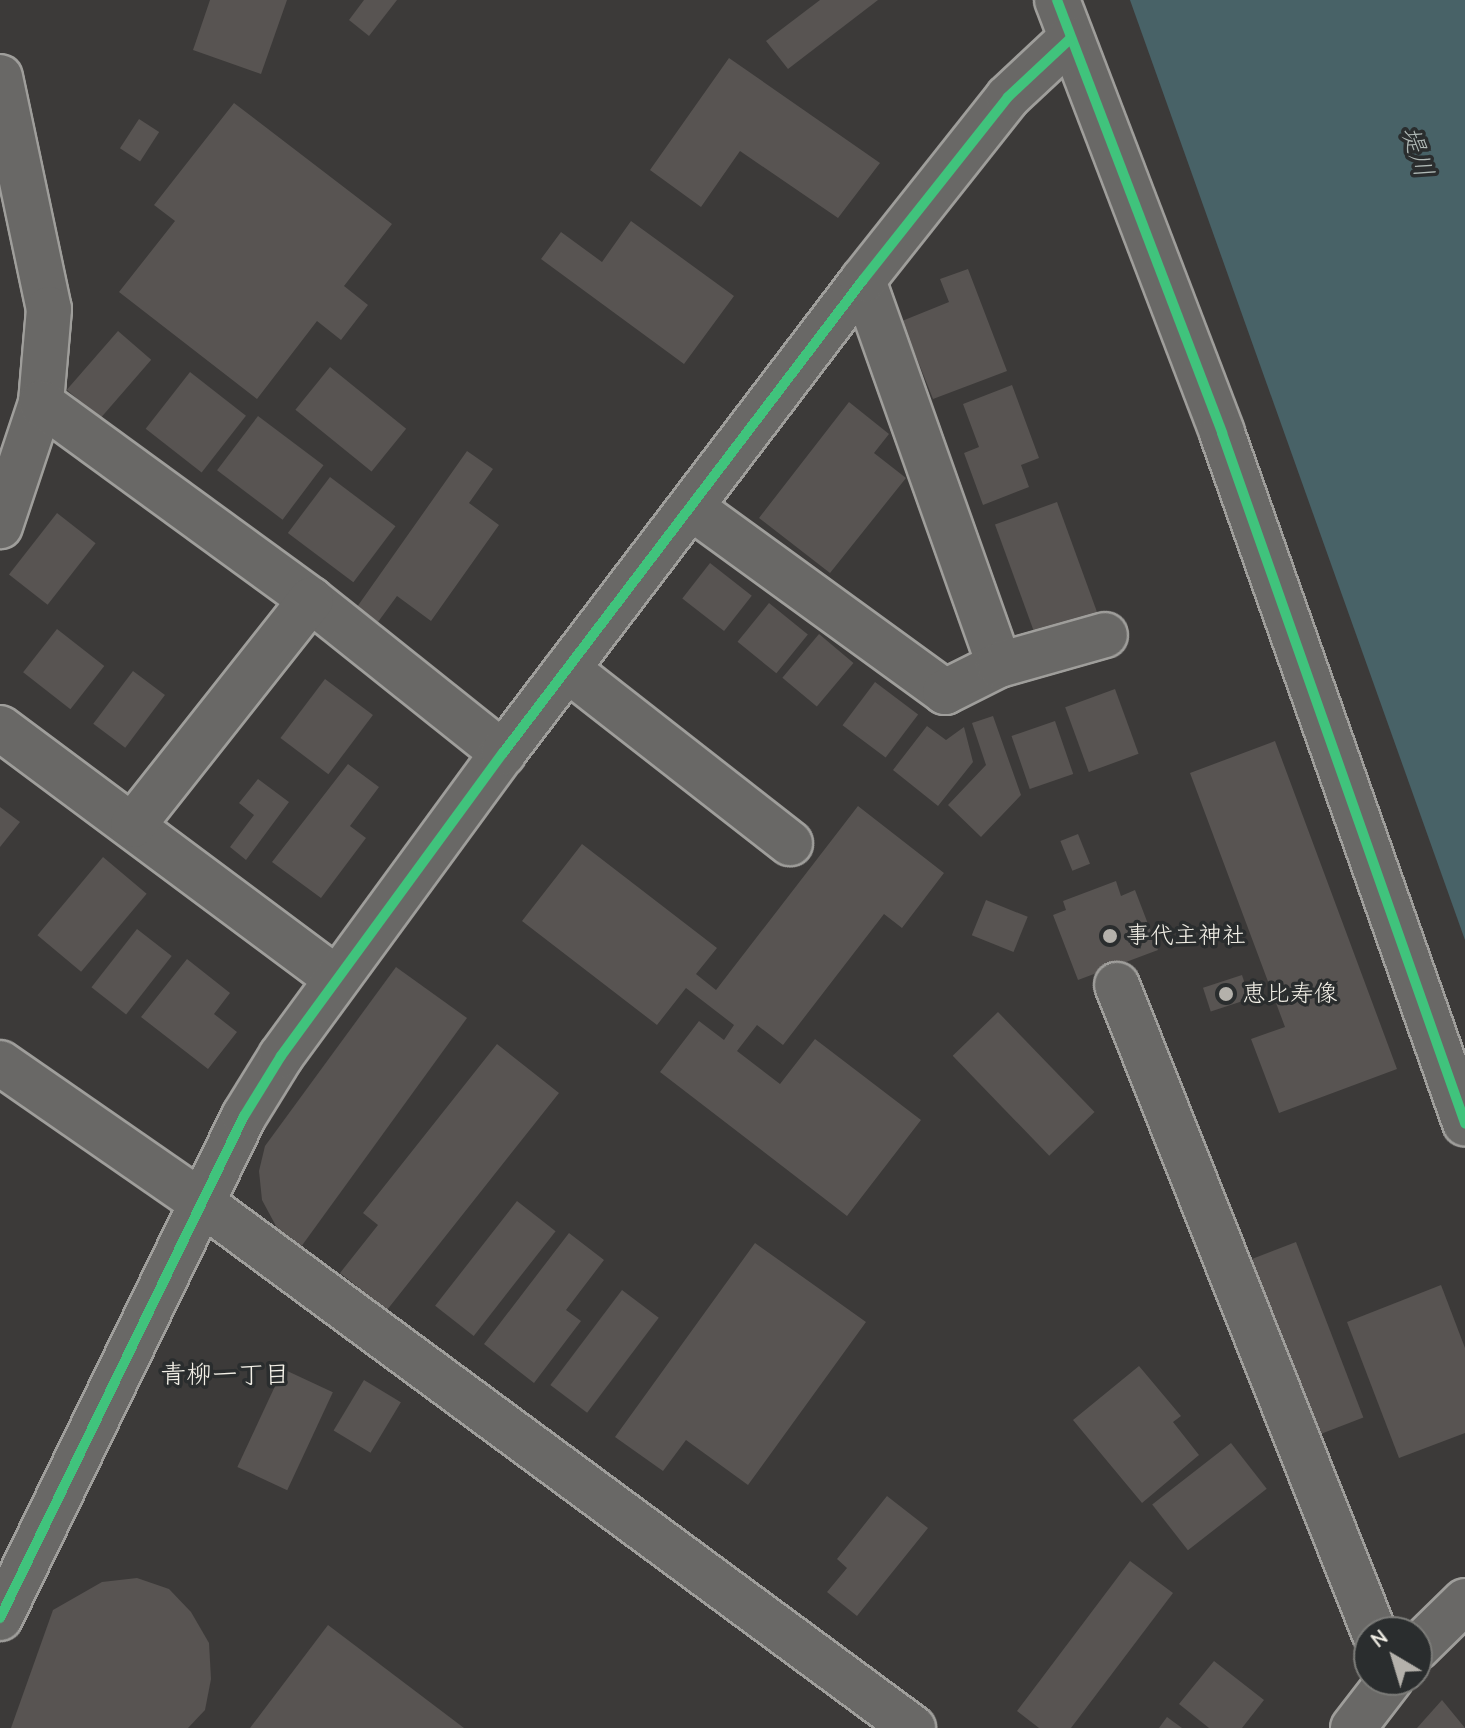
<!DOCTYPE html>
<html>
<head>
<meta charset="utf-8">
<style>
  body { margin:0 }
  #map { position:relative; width:1465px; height:1728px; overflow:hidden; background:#3c3a39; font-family:"Comic Neue","Klee One",sans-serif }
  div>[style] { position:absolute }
  .water>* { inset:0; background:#486267 }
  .building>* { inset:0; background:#585452; transform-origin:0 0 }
  .roads { filter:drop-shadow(2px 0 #9f9e9b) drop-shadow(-2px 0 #9f9e9b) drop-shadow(0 2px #9f9e9b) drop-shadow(0 -2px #9f9e9b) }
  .minor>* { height:44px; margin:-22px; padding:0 22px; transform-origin:22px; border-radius:22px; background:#696866 }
  .cycleway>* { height:10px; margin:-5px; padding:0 5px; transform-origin:5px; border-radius:5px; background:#40c37c }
  .dots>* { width:22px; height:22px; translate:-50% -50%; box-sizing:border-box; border:4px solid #2a2d2e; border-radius:50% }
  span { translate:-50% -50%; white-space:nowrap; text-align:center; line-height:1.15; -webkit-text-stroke:7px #2a2d2e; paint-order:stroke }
  .poi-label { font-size:24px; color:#f4f1e8 }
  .left { translate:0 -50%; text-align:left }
  .water-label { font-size:26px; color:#b0b9b6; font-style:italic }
  .neighbourhood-label { font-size:26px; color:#f4f1e8 }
  .north { position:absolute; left:1353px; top:1616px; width:80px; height:80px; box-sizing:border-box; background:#2a2d2e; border:2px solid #7b7b78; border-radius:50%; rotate:322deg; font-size:22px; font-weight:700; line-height:32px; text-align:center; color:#f4f1e8 }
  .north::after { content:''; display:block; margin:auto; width:28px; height:36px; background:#b4b1ab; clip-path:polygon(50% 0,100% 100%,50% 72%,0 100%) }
</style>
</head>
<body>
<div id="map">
  <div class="water">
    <i style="clip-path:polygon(1130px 0,1465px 0,1465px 940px)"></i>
  </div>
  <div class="building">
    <i style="clip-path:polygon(210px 0,287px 0,261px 74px,193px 50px)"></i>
    <i style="clip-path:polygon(364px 0,397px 0,369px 36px,349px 20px)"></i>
    <i style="clip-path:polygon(820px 0,878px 0,788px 69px,766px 41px)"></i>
    <i style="clip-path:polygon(729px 58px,880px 163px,838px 218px,740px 151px,701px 207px,650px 170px)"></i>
    <i style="clip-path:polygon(234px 103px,392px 224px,344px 286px,368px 305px,341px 340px,317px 321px,257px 399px,119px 292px,175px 221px,154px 205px)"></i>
    <i style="left:139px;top:119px;width:24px;height:35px;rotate:33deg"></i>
    <i style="clip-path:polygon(631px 221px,734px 296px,684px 364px,541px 259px,561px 232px,602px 262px)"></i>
    <i style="clip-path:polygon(968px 269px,1007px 371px,933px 399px,902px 321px,949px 302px,940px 279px)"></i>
    <i style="left:118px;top:331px;width:44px;height:78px;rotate:41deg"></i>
    <i style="left:330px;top:367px;width:98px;height:55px;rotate:39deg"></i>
    <i style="left:190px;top:372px;width:71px;height:72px;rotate:38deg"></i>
    <i style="clip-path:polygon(1012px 385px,1039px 458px,1021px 465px,1029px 487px,983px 505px,964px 453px,979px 447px,963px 404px)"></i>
    <i style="clip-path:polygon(849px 402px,889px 434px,874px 453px,906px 478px,830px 573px,759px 518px)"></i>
    <i style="left:258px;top:416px;width:82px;height:68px;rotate:37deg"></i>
    <i style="clip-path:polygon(467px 451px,493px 469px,469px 503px,499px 525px,431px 621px,397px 596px,378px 622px,357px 607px)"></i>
    <i style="left:330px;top:477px;width:82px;height:70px;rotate:37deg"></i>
    <i style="left:1057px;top:502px;width:121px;height:66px;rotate:70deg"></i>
    <i style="left:57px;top:513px;width:49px;height:78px;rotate:38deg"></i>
    <i style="left:710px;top:563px;width:53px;height:45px;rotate:38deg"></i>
    <i style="left:769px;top:603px;width:50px;height:50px;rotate:39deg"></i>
    <i style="left:57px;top:629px;width:60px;height:55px;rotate:38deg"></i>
    <i style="left:819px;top:634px;width:45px;height:57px;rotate:40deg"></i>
    <i style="left:133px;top:671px;width:40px;height:66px;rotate:37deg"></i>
    <i style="left:325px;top:679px;width:60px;height:74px;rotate:37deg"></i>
    <i style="left:875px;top:682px;width:54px;height:54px;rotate:37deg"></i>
    <i style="left:1115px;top:689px;width:69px;height:53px;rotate:70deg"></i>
    <i style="clip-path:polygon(993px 716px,1021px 795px,981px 837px,948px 805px,986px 765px,972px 723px)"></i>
    <i style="left:1055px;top:721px;width:56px;height:46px;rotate:71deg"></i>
    <i style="clip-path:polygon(927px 726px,946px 740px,964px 727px,973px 762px,938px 806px,893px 770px)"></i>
    <i style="clip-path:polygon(1275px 741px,1397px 1069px,1279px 1113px,1251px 1039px,1285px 1027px,1190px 773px)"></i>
    <i style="clip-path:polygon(348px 764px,379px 787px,350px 826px,366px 838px,321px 898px,272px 862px)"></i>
    <i style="clip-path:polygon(258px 779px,289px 802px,246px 860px,230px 847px,254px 815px,239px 803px)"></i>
    <i style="clip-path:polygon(858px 806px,944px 873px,902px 928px,884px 914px,783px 1045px,757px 1025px,737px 1051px,780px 1084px,815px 1039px,921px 1120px,847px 1216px,660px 1072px,699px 1021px,724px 1040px,734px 1025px,686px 988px,657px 1025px,522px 921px,582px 844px,717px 948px,696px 974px,716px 990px)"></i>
    <i style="clip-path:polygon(0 807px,20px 822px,0 847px)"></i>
    <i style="left:1078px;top:834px;width:32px;height:19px;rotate:68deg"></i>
    <i style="left:103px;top:857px;width:57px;height:102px;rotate:40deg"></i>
    <i style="clip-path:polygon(1116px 881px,1121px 896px,1135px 890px,1158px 950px,1078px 980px,1053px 915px,1066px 910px,1063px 901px)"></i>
    <i style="left:986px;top:900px;width:45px;height:38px;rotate:22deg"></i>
    <i style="left:137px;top:929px;width:44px;height:74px;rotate:38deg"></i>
    <i style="clip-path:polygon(187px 959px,230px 993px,214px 1014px,237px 1032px,208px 1069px,141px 1017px)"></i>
    <i style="clip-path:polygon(396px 967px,467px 1018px,298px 1251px,283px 1239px,262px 1200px,259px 1171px,265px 1146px)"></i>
    <i style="left:1242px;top:975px;width:25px;height:41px;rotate:72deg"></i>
    <i style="left:998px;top:1012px;width:139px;height:63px;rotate:46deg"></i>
    <i style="clip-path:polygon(497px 1044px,559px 1093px,387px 1310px,340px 1273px,378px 1225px,363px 1213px)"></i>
    <i style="left:517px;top:1201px;width:49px;height:133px;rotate:38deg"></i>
    <i style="clip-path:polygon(569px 1233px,604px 1260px,566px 1310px,581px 1321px,534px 1383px,484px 1344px)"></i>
    <i style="left:1296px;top:1242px;width:188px;height:52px;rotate:69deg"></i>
    <i style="clip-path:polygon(755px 1243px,866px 1322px,748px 1485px,686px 1440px,663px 1471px,615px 1437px)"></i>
    <i style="clip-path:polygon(1441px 1285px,1465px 1348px,1465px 1433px,1399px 1458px,1347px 1322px)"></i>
    <i style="left:622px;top:1290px;width:46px;height:119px;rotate:37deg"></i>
    <i style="clip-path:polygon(1139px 1366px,1181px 1416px,1173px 1422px,1199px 1455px,1142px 1503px,1073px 1420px)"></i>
    <i style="left:283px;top:1369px;width:55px;height:108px;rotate:25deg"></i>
    <i style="left:364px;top:1380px;width:43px;height:59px;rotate:31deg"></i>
    <i style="left:1231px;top:1443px;width:58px;height:100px;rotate:52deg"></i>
    <i style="clip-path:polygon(887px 1496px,928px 1528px,857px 1616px,827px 1592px,847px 1568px,837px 1559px)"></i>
    <i style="clip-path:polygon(1130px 1561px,1173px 1593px,1071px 1728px,1039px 1728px,1017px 1711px)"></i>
    <i style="clip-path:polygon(137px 1578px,169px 1589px,191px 1612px,209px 1643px,211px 1679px,205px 1710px,188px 1728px,11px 1728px,53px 1610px,102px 1582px)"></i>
    <i style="clip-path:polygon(328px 1625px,464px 1728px,250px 1728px)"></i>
    <i style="clip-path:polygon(1214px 1661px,1264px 1700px,1242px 1728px,1209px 1728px,1179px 1704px)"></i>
    <i style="clip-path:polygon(1442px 1700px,1465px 1728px,1417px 1728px)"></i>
    <i style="clip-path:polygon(1167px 1717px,1182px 1728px,1159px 1728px)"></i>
  </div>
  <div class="roads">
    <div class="minor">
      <i style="left:1057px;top:0;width:463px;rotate:69.1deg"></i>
      <i style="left:1222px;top:433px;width:732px;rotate:70.6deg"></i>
      <i style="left:0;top:77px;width:237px;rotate:78.1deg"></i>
      <i style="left:49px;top:309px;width:94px;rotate:94.9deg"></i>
      <i style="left:41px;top:403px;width:130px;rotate:108.4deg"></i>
      <i style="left:863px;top:280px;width:408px;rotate:70.5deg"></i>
      <i style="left:41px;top:403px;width:334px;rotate:36.1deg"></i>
      <i style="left:311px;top:600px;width:246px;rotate:38.6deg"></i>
      <i style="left:692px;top:508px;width:313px;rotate:36deg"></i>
      <i style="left:945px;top:692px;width:60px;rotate:-26.6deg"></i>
      <i style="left:999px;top:665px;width:110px;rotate:-15.8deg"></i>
      <i style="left:567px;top:669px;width:283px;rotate:38deg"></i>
      <i style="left:0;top:728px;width:419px;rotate:36.7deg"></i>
      <i style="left:133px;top:825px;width:287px;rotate:-51.7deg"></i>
      <i style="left:1117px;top:985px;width:696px;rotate:68.34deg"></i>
      <i style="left:0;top:1063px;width:246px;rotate:34.7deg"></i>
      <i style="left:202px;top:1203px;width:884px;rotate:36.44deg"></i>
      <i style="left:0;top:1618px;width:558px;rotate:-64.08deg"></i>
      <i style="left:244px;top:1116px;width:70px;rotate:-58.3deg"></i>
      <i style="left:281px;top:1056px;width:376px;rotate:-53.8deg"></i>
      <i style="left:503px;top:753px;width:594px;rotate:-52.73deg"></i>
      <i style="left:863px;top:280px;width:233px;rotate:-51.6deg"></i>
      <i style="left:1008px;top:97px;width:85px;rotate:-43.1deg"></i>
      <i style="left:1417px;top:1648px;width:67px;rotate:-44.4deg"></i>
      <i style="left:1353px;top:1728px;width:61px;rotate:-52.4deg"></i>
    </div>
  </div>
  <div class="cycleway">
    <i style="left:1057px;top:0;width:463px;rotate:69.1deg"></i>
    <i style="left:1222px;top:433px;width:732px;rotate:70.6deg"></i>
    <i style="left:0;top:1618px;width:558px;rotate:-64.08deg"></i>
    <i style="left:244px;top:1116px;width:70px;rotate:-58.3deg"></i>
    <i style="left:281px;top:1056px;width:376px;rotate:-53.8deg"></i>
    <i style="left:503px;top:753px;width:594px;rotate:-52.73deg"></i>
    <i style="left:863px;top:280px;width:233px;rotate:-51.6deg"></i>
    <i style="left:1008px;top:97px;width:85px;rotate:-43.1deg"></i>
  </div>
  <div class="dots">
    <i style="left:1110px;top:936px;background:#b4b1ab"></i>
    <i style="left:1226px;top:994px;background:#b4b1ab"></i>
  </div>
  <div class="poi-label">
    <span class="left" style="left:1126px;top:936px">事代主神社</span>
    <span class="left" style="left:1242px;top:994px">恵比寿像</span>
  </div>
  <div class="water-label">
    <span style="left:1416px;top:152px;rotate:72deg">堤川</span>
  </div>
  <div class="neighbourhood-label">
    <span style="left:225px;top:1376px">青柳一丁目</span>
  </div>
  <div class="north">N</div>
</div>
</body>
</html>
